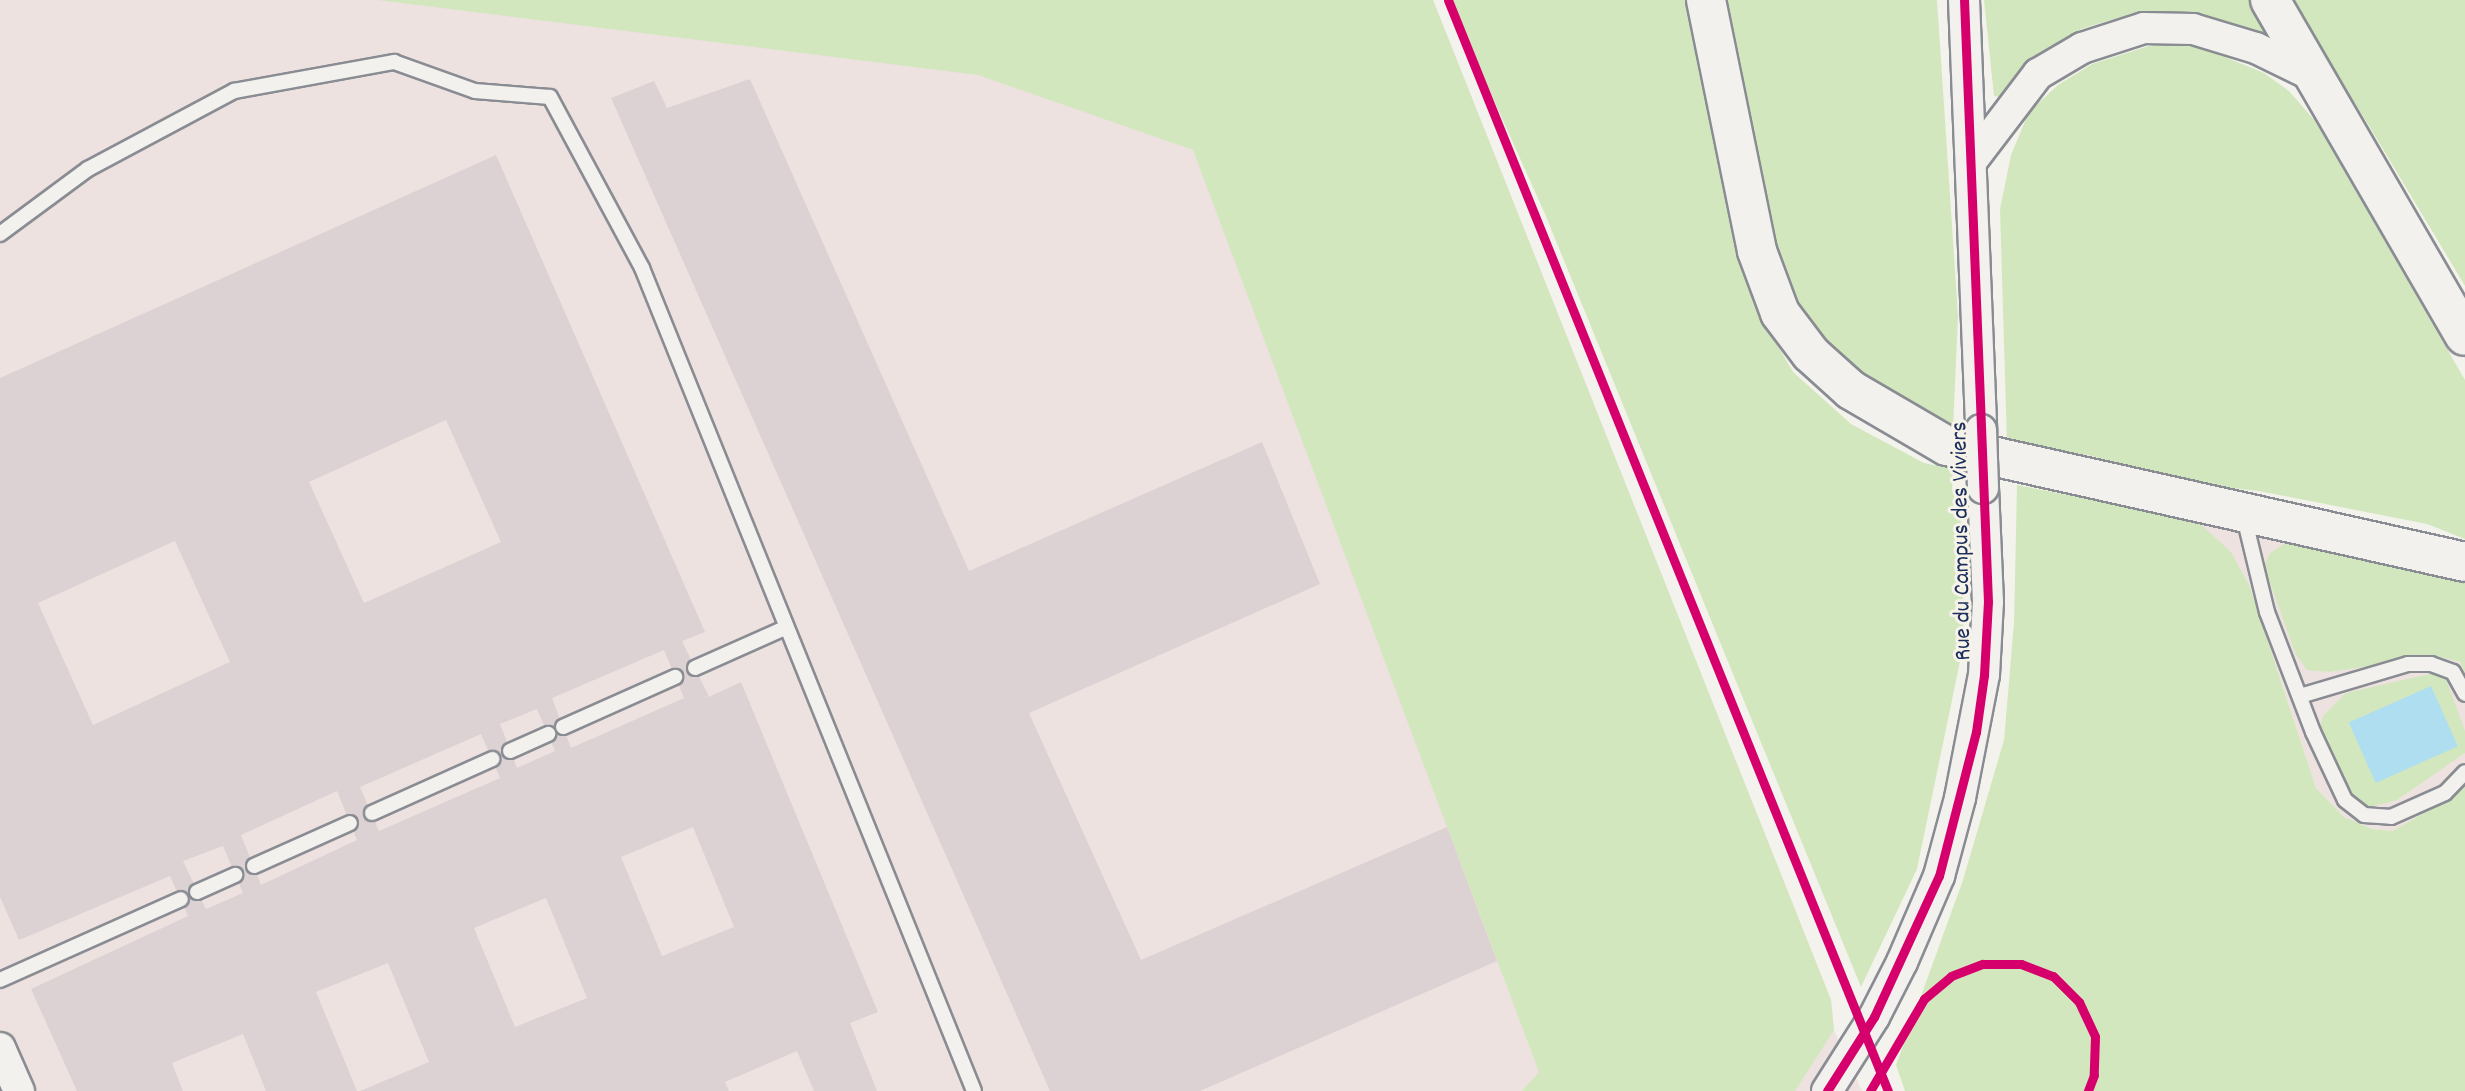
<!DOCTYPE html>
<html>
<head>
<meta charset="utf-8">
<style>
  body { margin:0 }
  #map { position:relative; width:2465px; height:1091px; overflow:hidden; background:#f4f2ec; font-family:Dekko,sans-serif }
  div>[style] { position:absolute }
  .built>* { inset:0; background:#ede2df }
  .green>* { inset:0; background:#d3e7be }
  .water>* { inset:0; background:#afdef0; transform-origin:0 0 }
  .building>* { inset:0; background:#ddd2d3 }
  .roads { filter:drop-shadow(2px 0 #898c92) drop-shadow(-2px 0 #898c92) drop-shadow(0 2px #898c92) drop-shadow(0 -2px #898c92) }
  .lane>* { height:14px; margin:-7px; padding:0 7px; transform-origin:7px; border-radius:7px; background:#f2f1ed }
  .street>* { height:30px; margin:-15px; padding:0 15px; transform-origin:15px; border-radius:15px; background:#f2f1ed }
  .highway>* { height:38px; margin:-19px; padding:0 19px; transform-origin:19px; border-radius:19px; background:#f2f1ed }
  .bridges { filter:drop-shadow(2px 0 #898c92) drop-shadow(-2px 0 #898c92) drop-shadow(0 2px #898c92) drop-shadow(0 -2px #898c92) }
  .street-bridge>* { height:30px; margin:-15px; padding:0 15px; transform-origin:15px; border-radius:15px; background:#f2f1ed }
  .cycleway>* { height:9px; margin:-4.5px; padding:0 4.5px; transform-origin:4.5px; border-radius:4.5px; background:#d6006c }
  span { translate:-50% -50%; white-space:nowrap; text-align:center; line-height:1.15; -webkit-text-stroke:6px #f7f3e8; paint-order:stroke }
  .street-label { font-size:24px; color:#1b2f5e }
</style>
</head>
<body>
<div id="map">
  <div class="built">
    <i style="clip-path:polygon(0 0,1433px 0,1831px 1000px,1834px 1030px,1862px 1091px,0 1091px)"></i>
    <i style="clip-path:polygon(2196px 520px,2296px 536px,2388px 662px,2437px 656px,2460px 662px,2465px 673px,2465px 784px,2444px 802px,2392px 831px,2372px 829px,2344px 817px,2316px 788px,2250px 587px)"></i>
  </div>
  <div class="green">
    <i style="clip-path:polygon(378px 0,1433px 0,1831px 1000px,1834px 1030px,1795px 1091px,1522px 1091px,1539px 1072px,1193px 150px,978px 75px)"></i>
    <i style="clip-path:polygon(1449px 0,1691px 0,1731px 209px,1759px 313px,1793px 372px,1851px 424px,1924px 463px,1953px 469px,1952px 490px,1960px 490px,1964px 642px,1917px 869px,1861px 987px,1545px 214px)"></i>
    <i style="clip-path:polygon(1721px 0,1937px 0,1958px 316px,1953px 429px,1878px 400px,1820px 345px,1780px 279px)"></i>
    <i style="clip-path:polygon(1984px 0,2264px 0,2291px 56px,2158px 15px,2114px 19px,2081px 29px,2036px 60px,2004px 98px,1994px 96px)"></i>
    <i style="clip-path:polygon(2292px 0,2465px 0,2465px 286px,2380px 144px)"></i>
    <i style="clip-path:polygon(2155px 44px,2201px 47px,2264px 73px,2289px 91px,2315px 121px,2465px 380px,2465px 539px,2427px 524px,2259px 491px,2194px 484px,2088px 455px,2007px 444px,2000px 209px,2011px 155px,2029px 112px,2058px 85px,2092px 64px)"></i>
    <i style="clip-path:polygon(2017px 485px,2196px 520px,2231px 552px,2250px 587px,2316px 788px,2344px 817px,2372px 829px,2392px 831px,2444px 802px,2465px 783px,2465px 1091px,1905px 1091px,1896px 1065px,1963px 880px,2004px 740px,2014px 623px)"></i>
    <i style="clip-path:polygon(2296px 536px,2465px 580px,2465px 673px,2460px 662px,2437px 656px,2329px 672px,2307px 670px,2296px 655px,2264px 566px,2270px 553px)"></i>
    <i style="clip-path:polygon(2434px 673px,2445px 676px,2465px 731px,2465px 753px,2397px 800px,2371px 807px,2355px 799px,2337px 783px,2319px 729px,2323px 716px,2346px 693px)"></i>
  </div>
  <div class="water">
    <i style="left:2431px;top:686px;width:66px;height:90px;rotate:66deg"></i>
  </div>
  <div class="building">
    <i style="clip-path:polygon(750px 79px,969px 571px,1262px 442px,1320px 584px,1029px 713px,1141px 960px,1447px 827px,1497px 961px,1200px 1091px,1050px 1091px,611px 98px,654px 81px,667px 108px)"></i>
    <i style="clip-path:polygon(evenodd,496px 155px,705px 632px,682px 641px,709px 697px,741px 682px,878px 1012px,850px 1023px,877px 1091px,814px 1091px,797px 1051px,725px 1082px,729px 1091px,360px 1091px,429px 1062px,388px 963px,316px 992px,357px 1091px,266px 1091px,243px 1034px,172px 1063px,183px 1091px,77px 1091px,31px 989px,188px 916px,170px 876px,19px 940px,0 897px,0 378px,496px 155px,446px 420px,501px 542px,364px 603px,309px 482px,446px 420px,496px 155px,175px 541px,230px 662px,93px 725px,38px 603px,175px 541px,496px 155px,664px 650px,684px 698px,571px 748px,552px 698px,664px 650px,496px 155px,537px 709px,555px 751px,517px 768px,500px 724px,537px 709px,496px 155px,481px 734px,500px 778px,379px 831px,360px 787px,481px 734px,496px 155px,337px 791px,357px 840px,261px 885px,241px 835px,337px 791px,496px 155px,693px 827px,734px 927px,662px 956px,621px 857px,693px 827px,496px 155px,223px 846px,243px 893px,206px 909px,183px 861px,223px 846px,496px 155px,546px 898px,587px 998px,515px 1027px,474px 928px,546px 898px)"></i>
  </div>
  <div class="roads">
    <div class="lane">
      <i style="left:0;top:234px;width:109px;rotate:-36.5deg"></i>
      <i style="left:88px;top:169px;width:166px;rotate:-28.1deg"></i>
      <i style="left:234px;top:91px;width:163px;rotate:-10.3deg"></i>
      <i style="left:394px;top:62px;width:86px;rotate:19.7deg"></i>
      <i style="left:475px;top:91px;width:75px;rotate:4.6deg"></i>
      <i style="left:550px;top:97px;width:194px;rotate:61.7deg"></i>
      <i style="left:642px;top:268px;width:887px;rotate:68.03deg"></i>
      <i style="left:2244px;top:517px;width:98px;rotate:76.4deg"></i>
      <i style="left:2267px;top:612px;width:129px;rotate:69deg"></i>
      <i style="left:2313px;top:732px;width:75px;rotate:64.8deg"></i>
      <i style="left:2345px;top:800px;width:24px;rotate:38deg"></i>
      <i style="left:2364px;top:815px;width:27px;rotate:4deg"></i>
      <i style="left:2391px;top:817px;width:59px;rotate:-24deg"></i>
      <i style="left:2445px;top:793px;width:29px;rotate:-46deg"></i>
      <i style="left:695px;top:668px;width:98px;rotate:-24deg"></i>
      <i style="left:2300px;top:696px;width:113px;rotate:-16.5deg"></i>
      <i style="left:2408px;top:664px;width:23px"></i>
      <i style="left:2431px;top:664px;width:23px;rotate:20deg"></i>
      <i style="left:2453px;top:672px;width:25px;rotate:61deg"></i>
      <i style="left:563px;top:727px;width:123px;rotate:-24.1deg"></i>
      <i style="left:510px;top:751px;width:42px;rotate:-24.1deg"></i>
      <i style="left:372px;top:813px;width:132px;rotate:-24.2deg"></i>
      <i style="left:254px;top:866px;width:105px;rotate:-24.1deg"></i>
      <i style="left:197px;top:892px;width:42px;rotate:-24.1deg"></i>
      <i style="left:0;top:980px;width:198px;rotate:-24.1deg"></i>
    </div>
    <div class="street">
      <i style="left:1964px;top:0;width:430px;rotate:87.7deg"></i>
      <i style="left:1971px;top:162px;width:111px;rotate:-52.7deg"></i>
      <i style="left:2038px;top:74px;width:51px;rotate:-30.6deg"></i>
      <i style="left:2082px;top:48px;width:65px;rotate:-17.9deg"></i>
      <i style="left:2144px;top:28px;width:49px;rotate:1.2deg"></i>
      <i style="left:2193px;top:29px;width:66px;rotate:16.8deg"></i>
      <i style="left:2256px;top:48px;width:61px;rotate:26.1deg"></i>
      <i style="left:0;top:1048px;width:47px;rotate:66.2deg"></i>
      <i style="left:1827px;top:1091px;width:88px;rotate:-57.6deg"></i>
      <i style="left:1874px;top:1017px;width:62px;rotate:-63deg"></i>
      <i style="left:1902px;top:962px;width:94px;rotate:-66.7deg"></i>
      <i style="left:1939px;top:876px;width:81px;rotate:-74.9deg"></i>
      <i style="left:1960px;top:798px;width:125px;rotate:-79deg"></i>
      <i style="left:1984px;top:675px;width:73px;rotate:-86.9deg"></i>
      <i style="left:1988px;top:602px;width:114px;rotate:-92.5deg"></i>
    </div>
    <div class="highway">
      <i style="left:1706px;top:0;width:256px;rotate:78.5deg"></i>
      <i style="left:1757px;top:251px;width:66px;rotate:69.6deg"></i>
      <i style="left:1780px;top:313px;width:51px;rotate:52.9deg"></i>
      <i style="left:1811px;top:354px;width:54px;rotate:42deg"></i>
      <i style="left:1851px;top:390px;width:111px;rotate:30.3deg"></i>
      <i style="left:1947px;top:446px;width:531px;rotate:12.62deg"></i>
      <i style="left:2270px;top:0;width:388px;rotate:59.9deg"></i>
    </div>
  </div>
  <div class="bridges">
    <div class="street-bridge">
      <i style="left:1981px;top:430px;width:58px;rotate:88deg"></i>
    </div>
  </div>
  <div class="cycleway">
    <i style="left:1448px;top:0;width:1176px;rotate:68.04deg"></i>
    <i style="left:1827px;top:1091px;width:88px;rotate:-57.6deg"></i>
    <i style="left:1874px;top:1017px;width:155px;rotate:-65.3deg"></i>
    <i style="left:1939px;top:876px;width:149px;rotate:-75.6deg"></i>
    <i style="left:1976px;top:732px;width:58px;rotate:-82deg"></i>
    <i style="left:1984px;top:675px;width:73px;rotate:-86.9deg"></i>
    <i style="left:1988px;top:602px;width:602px;rotate:-92.28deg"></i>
    <i style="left:1870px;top:1091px;width:107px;rotate:-59.6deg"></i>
    <i style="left:1924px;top:999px;width:35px;rotate:-40deg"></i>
    <i style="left:1951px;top:976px;width:34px;rotate:-21deg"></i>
    <i style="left:1983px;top:964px;width:38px"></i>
    <i style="left:2021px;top:964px;width:34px;rotate:21deg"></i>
    <i style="left:2053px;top:976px;width:37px;rotate:45deg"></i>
    <i style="left:2079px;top:1002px;width:38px;rotate:65deg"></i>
    <i style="left:2095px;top:1037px;width:38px;rotate:92deg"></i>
    <i style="left:2094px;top:1075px;width:17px;rotate:111deg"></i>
  </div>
  <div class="street-label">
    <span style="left:1963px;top:541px;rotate:-91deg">Rue du Campus des Viviers</span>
  </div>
</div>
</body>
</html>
